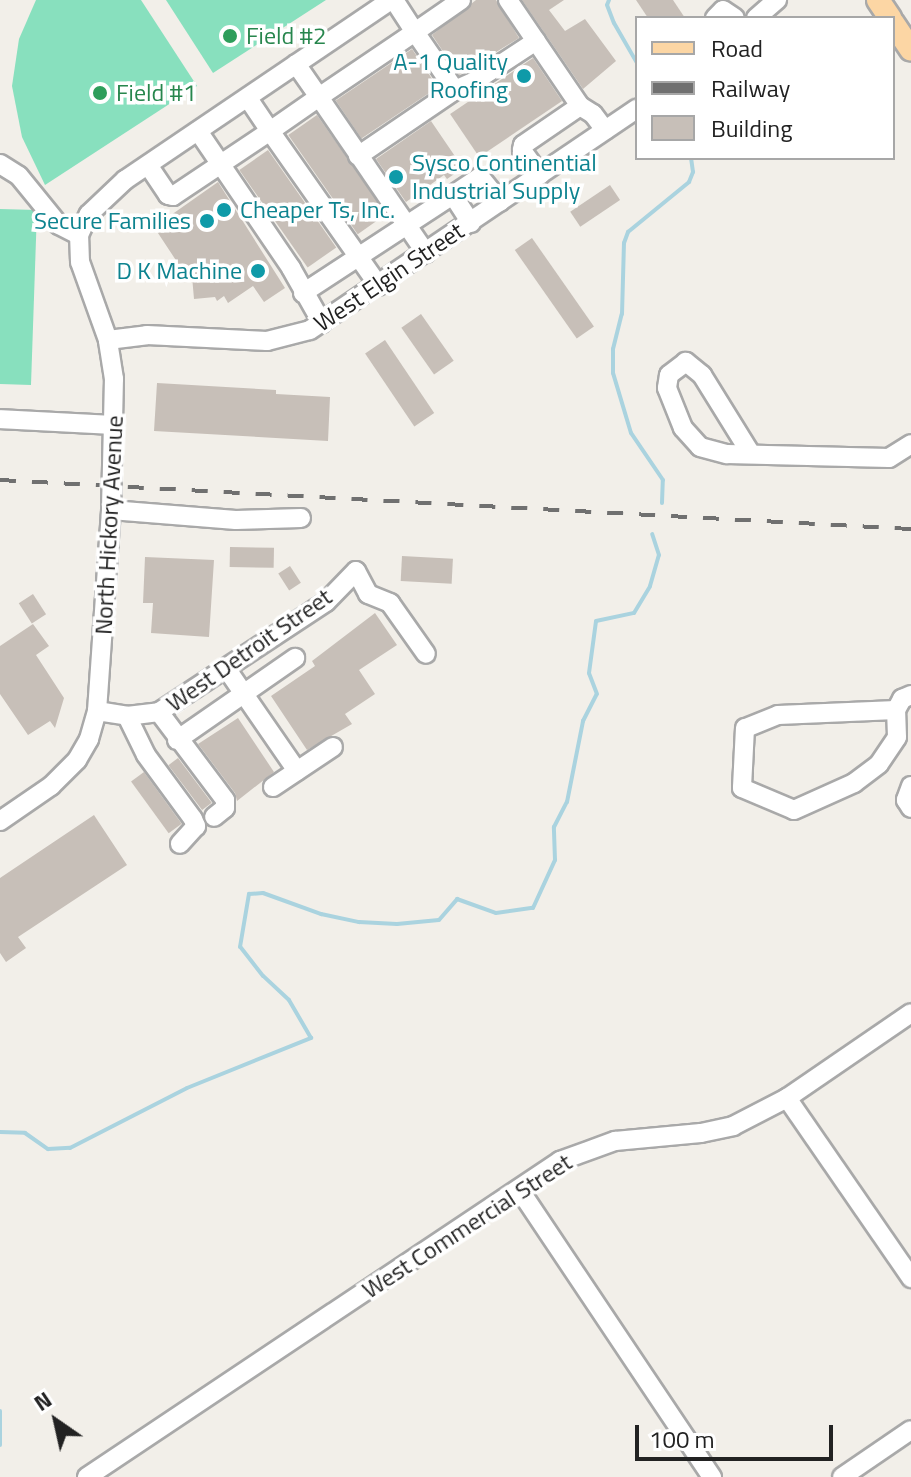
<!DOCTYPE html>
<html>
<head>
<meta charset="utf-8">
<style>
  body { margin:0 }
  #map { position:relative; width:911px; height:1477px; overflow:hidden; background:#f2efe9; font-family:"Titillium Web",sans-serif }
  div>[style] { position:absolute }
  .pitch>* { inset:0; background:#88e0be }
  .stream>* { height:4px; margin:-2px; padding:0 2px; transform-origin:2px; border-radius:2px; background:#aad3df }
  .building>* { inset:0; background:#c7bfb8; transform-origin:0 0 }
  .roads { filter:drop-shadow(2px 0 #a9a9a9) drop-shadow(-2px 0 #a9a9a9) drop-shadow(0 2px #a9a9a9) drop-shadow(0 -2px #a9a9a9) }
  .minor>* { height:18px; margin:-9px; padding:0 9px; transform-origin:9px; border-radius:9px; background:#fff }
  .major>* { height:22px; margin:-11px; padding:0 11px; transform-origin:11px; border-radius:11px; background:#fcd6a4 }
  .rail>* { height:4px; margin-top:-2px; transform-origin:0; background:repeating-linear-gradient(90deg,#707070 0 16px,transparent 0 32px) }
  .dots>* { width:22px; height:22px; translate:-50% -50%; box-sizing:border-box; border:4px solid #fff; border-radius:50% }
  span { translate:-50% -50%; white-space:nowrap; text-align:center; line-height:1.15; -webkit-text-stroke:7px #fff; paint-order:stroke }
  .leisure-label { font-size:24px; color:#27864d }
  .left { translate:0 -50%; text-align:left }
  .culture-label { font-size:24px; color:#0d838f }
  .right { translate:-100% -50%; text-align:right }
  .street-label { font-size:24px; color:#222 }
  .legend { position:absolute; left:635px; top:16px; width:260px; height:144px; box-sizing:border-box; background:#fff; border:2px solid #a7a7a7; margin:0; padding:10px 14px; list-style:none; font-size:24px; color:#222 }
  .legend li { display:flex; align-items:center; gap:16px; height:40px }
  .legend b { width:40px; border:2px solid #a7a7a7 }
  .north { position:absolute; left:16px; top:1381px; width:80px; height:80px; -webkit-text-stroke:6px #fff; paint-order:stroke; rotate:326deg; font-size:22px; font-weight:700; line-height:32px; text-align:center; color:#222 }
  .north::after { content:''; display:block; margin:auto; width:28px; height:36px; background:#222; clip-path:polygon(50% 0,100% 100%,50% 72%,0 100%) }
  .scale { position:absolute; left:635px; top:1425px; width:198px; height:36px; box-sizing:border-box; border:4px solid #222; border-top:0; padding-left:10px; font-size:24px; line-height:28px; white-space:nowrap; color:#222; -webkit-text-stroke:6px #fff; paint-order:stroke }
</style>
</head>
<body>
<div id="map">
  <div class="pitch">
    <i style="clip-path:polygon(36px 0,141px 0,197px 86px,45px 185px,22px 137px,12px 86px,19px 39px)"></i>
    <i style="clip-path:polygon(166px 0,326px 0,213px 73px)"></i>
    <i style="clip-path:polygon(0 209px,37px 210px,31px 385px,0 384px)"></i>
  </div>
  <div class="stream">
    <i style="left:609px;top:0;width:5px;rotate:112deg"></i>
    <i style="left:607px;top:5px;width:19px;rotate:69deg"></i>
    <i style="left:614px;top:23px;width:46px;rotate:60.1deg"></i>
    <i style="left:662px;top:503px;width:23px;rotate:-88deg"></i>
    <i style="left:663px;top:480px;width:57px;rotate:-124.2deg"></i>
    <i style="left:631px;top:433px;width:63px;rotate:-106.7deg"></i>
    <i style="left:613px;top:373px;width:24px;rotate:-90deg"></i>
    <i style="left:613px;top:349px;width:36px;rotate:-76deg"></i>
    <i style="left:622px;top:314px;width:71px;rotate:-88.4deg"></i>
    <i style="left:624px;top:243px;width:12px;rotate:-70deg"></i>
    <i style="left:628px;top:232px;width:79px;rotate:-39.3deg"></i>
    <i style="left:689px;top:182px;width:11px;rotate:-68deg"></i>
    <i style="left:693px;top:172px;width:14px;rotate:-98deg"></i>
    <i style="left:0;top:1132px;width:25px;rotate:2deg"></i>
    <i style="left:25px;top:1133px;width:28px;rotate:35deg"></i>
    <i style="left:48px;top:1149px;width:22px;rotate:-3deg"></i>
    <i style="left:70px;top:1148px;width:131px;rotate:-27.1deg"></i>
    <i style="left:187px;top:1088px;width:134px;rotate:-22deg"></i>
    <i style="left:311px;top:1038px;width:44px;rotate:-120.1deg"></i>
    <i style="left:289px;top:1000px;width:35px;rotate:-137deg"></i>
    <i style="left:263px;top:976px;width:37px;rotate:-128deg"></i>
    <i style="left:240px;top:947px;width:54px;rotate:-80.4deg"></i>
    <i style="left:249px;top:894px;width:14px;rotate:-4deg"></i>
    <i style="left:263px;top:893px;width:62px;rotate:19.9deg"></i>
    <i style="left:321px;top:914px;width:39px;rotate:12deg"></i>
    <i style="left:359px;top:922px;width:38px;rotate:3deg"></i>
    <i style="left:397px;top:924px;width:42px;rotate:-5.4deg"></i>
    <i style="left:439px;top:920px;width:28px;rotate:-49deg"></i>
    <i style="left:457px;top:899px;width:41px;rotate:19.7deg"></i>
    <i style="left:496px;top:913px;width:37px;rotate:-8deg"></i>
    <i style="left:533px;top:908px;width:53px;rotate:-65.4deg"></i>
    <i style="left:555px;top:860px;width:33px;rotate:-92deg"></i>
    <i style="left:554px;top:827px;width:28px;rotate:-63deg"></i>
    <i style="left:567px;top:802px;width:83px;rotate:-78.8deg"></i>
    <i style="left:583px;top:721px;width:30px;rotate:-63deg"></i>
    <i style="left:597px;top:694px;width:22px;rotate:-111deg"></i>
    <i style="left:589px;top:673px;width:52px;rotate:-82.3deg"></i>
    <i style="left:596px;top:621px;width:39px;rotate:-12deg"></i>
    <i style="left:634px;top:613px;width:31px;rotate:-59deg"></i>
    <i style="left:650px;top:586px;width:32px;rotate:-74deg"></i>
    <i style="left:659px;top:555px;width:22px;rotate:-108deg"></i>
    <i style="left:0;top:1411px;width:34px;rotate:90deg"></i>
  </div>
  <div class="building">
    <i style="clip-path:polygon(476px 0,496px 0,519px 38px,459px 75px,432px 35px)"></i>
    <i style="clip-path:polygon(522px 0,564px 0,549px 10px,565px 31px,585px 19px,616px 61px,583px 89px)"></i>
    <i style="clip-path:polygon(636px 0,673px 0,685px 18px,648px 18px)"></i>
    <i style="left:412px;top:49px;width:46px;height:92px;rotate:56deg"></i>
    <i style="left:533px;top:58px;width:52px;height:100px;rotate:56deg"></i>
    <i style="left:317px;top:115px;width:121px;height:35px;rotate:55deg"></i>
    <i style="clip-path:polygon(431px 121px,463px 168px,447px 179px,444px 175px,406px 202px,376px 159px)"></i>
    <i style="left:268px;top:150px;width:119px;height:35px;rotate:55deg"></i>
    <i style="clip-path:polygon(218px 182px,285px 288px,264px 302px,253px 286px,228px 303px,224px 296px,217px 301px,215px 297px,194px 299px,191px 265px,183px 271px,154px 227px)"></i>
    <i style="left:610px;top:185px;width:18px;height:48px;rotate:56deg"></i>
    <i style="left:532px;top:238px;width:108px;height:21px;rotate:55deg"></i>
    <i style="left:421px;top:314px;width:57px;height:24px;rotate:55deg"></i>
    <i style="left:385px;top:340px;width:88px;height:24px;rotate:56deg"></i>
    <i style="clip-path:polygon(157px 383px,276px 390px,276px 394px,330px 397px,328px 441px,154px 431px)"></i>
    <i style="left:230px;top:547px;width:44px;height:20px;rotate:1deg"></i>
    <i style="left:402px;top:556px;width:51px;height:25px;rotate:3deg"></i>
    <i style="clip-path:polygon(145px 557px,214px 560px,209px 637px,151px 633px,153px 603px,143px 603px)"></i>
    <i style="left:290px;top:566px;width:20px;height:14px;rotate:57deg"></i>
    <i style="left:33px;top:594px;width:24px;height:17px;rotate:57deg"></i>
    <i style="clip-path:polygon(375px 613px,397px 645px,359px 670px,375px 694px,345px 714px,352px 724px,307px 750px,271px 696px,315px 666px,312px 661px)"></i>
    <i style="clip-path:polygon(33px 624px,49px 646px,36px 655px,64px 698px,55px 728px,50px 721px,28px 735px,0 694px,0 646px)"></i>
    <i style="clip-path:polygon(238px 718px,274px 772px,237px 801px,235px 793px,198px 744px)"></i>
    <i style="left:178px;top:758px;width:56px;height:12px;rotate:53deg"></i>
    <i style="left:144px;top:772px;width:64px;height:16px;rotate:54deg"></i>
    <i style="clip-path:polygon(94px 815px,127px 865px,18px 937px,26px 948px,6px 962px,0 953px,0 878px)"></i>
  </div>
  <div class="roads">
    <div class="minor">
      <i style="left:394px;top:0;width:38px;rotate:57deg"></i>
      <i style="left:415px;top:32px;width:116px;rotate:145.9deg"></i>
      <i style="left:319px;top:97px;width:189px;rotate:55.6deg"></i>
      <i style="left:508px;top:0;width:128px;rotate:55.8deg"></i>
      <i style="left:580px;top:106px;width:15px;rotate:32deg"></i>
      <i style="left:593px;top:114px;width:20px;rotate:53deg"></i>
      <i style="left:715px;top:18px;width:11px;rotate:-45deg"></i>
      <i style="left:723px;top:10px;width:14px;rotate:34deg"></i>
      <i style="left:756px;top:18px;width:28px;rotate:-41deg"></i>
      <i style="left:296px;top:64px;width:40px;rotate:55.1deg"></i>
      <i style="left:319px;top:97px;width:60px;rotate:145.2deg"></i>
      <i style="left:270px;top:131px;width:189px;rotate:54.9deg"></i>
      <i style="left:455px;top:90px;width:22px;rotate:-24deg"></i>
      <i style="left:475px;top:81px;width:73px;rotate:-33.3deg"></i>
      <i style="left:198px;top:131px;width:166px;rotate:55.8deg"></i>
      <i style="left:291px;top:268px;width:63px;rotate:60.6deg"></i>
      <i style="left:358px;top:156px;width:117px;rotate:-34.2deg"></i>
      <i style="left:455px;top:90px;width:70px;rotate:-124.6deg"></i>
      <i style="left:415px;top:32px;width:56px;rotate:-34.8deg"></i>
      <i style="left:0;top:164px;width:22px;rotate:32deg"></i>
      <i style="left:19px;top:176px;width:63px;rotate:50.8deg"></i>
      <i style="left:59px;top:225px;width:22px;rotate:27deg"></i>
      <i style="left:148px;top:165px;width:36px;rotate:56deg"></i>
      <i style="left:168px;top:195px;width:5px;rotate:11deg"></i>
      <i style="left:173px;top:196px;width:117px;rotate:-33.8deg"></i>
      <i style="left:270px;top:131px;width:40px;rotate:-124deg"></i>
      <i style="left:540px;top:175px;width:31px;rotate:-126deg"></i>
      <i style="left:522px;top:150px;width:5px;rotate:-79deg"></i>
      <i style="left:523px;top:145px;width:69px;rotate:-34.4deg"></i>
      <i style="left:471px;top:223px;width:33px;rotate:-123deg"></i>
      <i style="left:453px;top:195px;width:32px;rotate:-34deg"></i>
      <i style="left:480px;top:177px;width:32px;rotate:51deg"></i>
      <i style="left:303px;top:293px;width:179px;rotate:-33.2deg"></i>
      <i style="left:108px;top:340px;width:39px;rotate:-7deg"></i>
      <i style="left:147px;top:335px;width:120px;rotate:2.9deg"></i>
      <i style="left:267px;top:341px;width:44px;rotate:-14.3deg"></i>
      <i style="left:310px;top:330px;width:395px;rotate:-34.1deg"></i>
      <i style="left:0;top:419px;width:114px;rotate:3deg"></i>
      <i style="left:751px;top:454px;width:93px;rotate:-121.8deg"></i>
      <i style="left:702px;top:375px;width:21px;rotate:-141deg"></i>
      <i style="left:686px;top:362px;width:21px;rotate:143deg"></i>
      <i style="left:669px;top:375px;width:13px;rotate:99deg"></i>
      <i style="left:667px;top:388px;width:43px;rotate:68.2deg"></i>
      <i style="left:683px;top:428px;width:25px;rotate:48deg"></i>
      <i style="left:700px;top:447px;width:28px;rotate:15deg"></i>
      <i style="left:727px;top:454px;width:162px;rotate:1.4deg"></i>
      <i style="left:889px;top:458px;width:26px;rotate:-32deg"></i>
      <i style="left:111px;top:510px;width:125px;rotate:4.6deg"></i>
      <i style="left:236px;top:520px;width:65px;rotate:-1.8deg"></i>
      <i style="left:226px;top:668px;width:125px;rotate:55.4deg"></i>
      <i style="left:896px;top:710px;width:118px;rotate:177.6deg"></i>
      <i style="left:778px;top:715px;width:35px;rotate:158deg"></i>
      <i style="left:745px;top:728px;width:60px;rotate:92.9deg"></i>
      <i style="left:742px;top:788px;width:56px;rotate:22.9deg"></i>
      <i style="left:794px;top:810px;width:66px;rotate:-24.2deg"></i>
      <i style="left:854px;top:783px;width:31px;rotate:-37deg"></i>
      <i style="left:879px;top:764px;width:32px;rotate:-56deg"></i>
      <i style="left:897px;top:737px;width:27px;rotate:-92deg"></i>
      <i style="left:896px;top:710px;width:13px;rotate:-61deg"></i>
      <i style="left:902px;top:699px;width:10px;rotate:-24deg"></i>
      <i style="left:97px;top:711px;width:201px;rotate:-86deg"></i>
      <i style="left:111px;top:510px;width:131px;rotate:-88.7deg"></i>
      <i style="left:114px;top:379px;width:39px;rotate:-99deg"></i>
      <i style="left:108px;top:340px;width:83px;rotate:-109.7deg"></i>
      <i style="left:80px;top:262px;width:27px;rotate:-92deg"></i>
      <i style="left:79px;top:235px;width:23px;rotate:-65deg"></i>
      <i style="left:89px;top:214px;width:50px;rotate:-43.4deg"></i>
      <i style="left:125px;top:180px;width:321px;rotate:-34.1deg"></i>
      <i style="left:159px;top:712px;width:110px;rotate:53.1deg"></i>
      <i style="left:225px;top:800px;width:8px;rotate:90deg"></i>
      <i style="left:225px;top:808px;width:14px;rotate:141deg"></i>
      <i style="left:127px;top:716px;width:43px;rotate:64deg"></i>
      <i style="left:146px;top:755px;width:79px;rotate:53.7deg"></i>
      <i style="left:193px;top:819px;width:8px;rotate:67deg"></i>
      <i style="left:196px;top:826px;width:24px;rotate:132deg"></i>
      <i style="left:177px;top:740px;width:144px;rotate:-34.8deg"></i>
      <i style="left:911px;top:786px;width:15px;rotate:110deg"></i>
      <i style="left:906px;top:800px;width:9px;rotate:58deg"></i>
      <i style="left:273px;top:787px;width:72px;rotate:-33.7deg"></i>
      <i style="left:0;top:821px;width:62px;rotate:-34.5deg"></i>
      <i style="left:51px;top:786px;width:37px;rotate:-45deg"></i>
      <i style="left:77px;top:760px;width:24px;rotate:-60deg"></i>
      <i style="left:89px;top:739px;width:29px;rotate:-74deg"></i>
      <i style="left:97px;top:711px;width:30px;rotate:9deg"></i>
      <i style="left:127px;top:716px;width:32px;rotate:-7deg"></i>
      <i style="left:159px;top:712px;width:200px;rotate:-33.4deg"></i>
      <i style="left:326px;top:602px;width:43px;rotate:-45.9deg"></i>
      <i style="left:356px;top:571px;width:26px;rotate:62deg"></i>
      <i style="left:368px;top:594px;width:24px;rotate:22deg"></i>
      <i style="left:390px;top:603px;width:62px;rotate:54.8deg"></i>
      <i style="left:787px;top:1098px;width:219px;rotate:55.4deg"></i>
      <i style="left:519px;top:1189px;width:347px;rotate:56.2deg"></i>
      <i style="left:87px;top:1477px;width:569px;rotate:-33.75deg"></i>
      <i style="left:560px;top:1161px;width:59px;rotate:-20deg"></i>
      <i style="left:615px;top:1141px;width:86px;rotate:-5.3deg"></i>
      <i style="left:701px;top:1133px;width:33px;rotate:-12deg"></i>
      <i style="left:733px;top:1126px;width:61px;rotate:-27.4deg"></i>
      <i style="left:787px;top:1098px;width:150px;rotate:-34.4deg"></i>
      <i style="left:842px;top:1477px;width:83px;rotate:-34.3deg"></i>
    </div>
    <div class="major">
      <i style="left:878px;top:0;width:22px;rotate:56deg"></i>
      <i style="left:893px;top:23px;width:32px;rotate:56deg"></i>
    </div>
  </div>
  <div class="rail">
    <i style="left:0;top:480px;width:912px;rotate:3.08deg"></i>
  </div>
  <div class="dots">
    <i style="left:230px;top:36px;background:#2e9e5b"></i>
    <i style="left:524px;top:76px;background:#0f9aa8"></i>
    <i style="left:100px;top:93px;background:#2e9e5b"></i>
    <i style="left:396px;top:177px;background:#0f9aa8"></i>
    <i style="left:224px;top:210px;background:#0f9aa8"></i>
    <i style="left:207px;top:221px;background:#0f9aa8"></i>
    <i style="left:258px;top:271px;background:#0f9aa8"></i>
  </div>
  <div class="leisure-label">
    <span class="left" style="left:246px;top:36px">Field #2</span>
    <span class="left" style="left:116px;top:93px">Field #1</span>
  </div>
  <div class="culture-label">
    <span class="right" style="left:508px;top:76px">A-1 Quality<br>Roofing</span>
    <span class="left" style="left:412px;top:177px">Sysco Continential<br>Industrial Supply</span>
    <span class="left" style="left:240px;top:210px">Cheaper Ts, Inc.</span>
    <span class="right" style="left:191px;top:221px">Secure Families</span>
    <span class="right" style="left:242px;top:271px">D K Machine</span>
  </div>
  <div class="street-label">
    <span style="left:389px;top:277px;rotate:-34deg">West Elgin Street</span>
    <span style="left:109px;top:525px;rotate:-87deg">North Hickory Avenue</span>
    <span style="left:249px;top:650px;rotate:-35deg">West Detroit Street</span>
    <span style="left:467px;top:1226px;rotate:-33deg">West Commercial Street</span>
  </div>
  <ul class="legend">
  <li><b style="height:10px;background:#fcd6a4"></b>Road</li>
  <li><b style="height:10px;background:#707070"></b>Railway</li>
  <li><b style="height:22px;background:#c7bfb8"></b>Building</li>
  </ul>
  <div class="north">N</div>
  <div class="scale">100 m</div>
</div>
</body>
</html>
